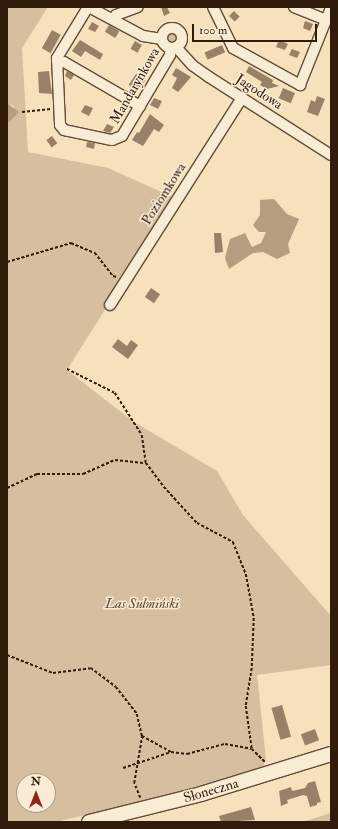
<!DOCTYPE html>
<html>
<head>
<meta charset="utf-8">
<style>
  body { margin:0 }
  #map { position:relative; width:338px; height:829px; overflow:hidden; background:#f6e1bd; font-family:"IM FELL Double Pica",serif }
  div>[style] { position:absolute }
  .green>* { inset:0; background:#d5bf9f }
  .round { border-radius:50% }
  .water>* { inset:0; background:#b39e80 }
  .building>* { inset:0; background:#978267; transform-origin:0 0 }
  .path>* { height:1.5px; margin-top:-0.75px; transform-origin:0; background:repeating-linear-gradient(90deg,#311b0a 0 3px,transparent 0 5px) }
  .roads { filter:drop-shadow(1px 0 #624c37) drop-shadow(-1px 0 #624c37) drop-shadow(0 1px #624c37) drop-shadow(0 -1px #624c37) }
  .street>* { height:10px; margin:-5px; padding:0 5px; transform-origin:5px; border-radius:5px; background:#f9ecd4 }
  .street>.ring { margin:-5px; padding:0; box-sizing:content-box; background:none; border:10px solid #f9ecd4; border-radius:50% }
  .secondary>* { height:14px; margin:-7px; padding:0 7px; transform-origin:7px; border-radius:7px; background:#f9ecd4 }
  span { translate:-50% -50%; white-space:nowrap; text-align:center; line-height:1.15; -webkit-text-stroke:3px #f9ecd4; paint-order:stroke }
  .street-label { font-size:14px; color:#311b0a }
  .park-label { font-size:14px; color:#624c37; font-style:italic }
  .frame { position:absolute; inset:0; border:8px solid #311b0a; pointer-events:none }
  .north { position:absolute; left:16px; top:773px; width:40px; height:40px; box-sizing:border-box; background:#f9ecd4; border:1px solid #a99883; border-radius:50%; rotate:0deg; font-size:11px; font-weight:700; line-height:16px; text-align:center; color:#311b0a }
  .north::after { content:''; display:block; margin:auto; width:14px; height:18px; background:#8f2418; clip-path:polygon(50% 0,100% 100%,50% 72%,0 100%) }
  .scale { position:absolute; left:192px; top:24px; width:125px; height:18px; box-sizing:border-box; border:2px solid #311b0a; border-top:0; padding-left:5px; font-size:12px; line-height:14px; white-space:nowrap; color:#311b0a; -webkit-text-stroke:3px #f9ecd4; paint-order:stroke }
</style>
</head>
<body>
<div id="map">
  <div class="green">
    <i style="clip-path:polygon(evenodd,7px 7px,48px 7px,22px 48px,28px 152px,108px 168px,175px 198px,67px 370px,134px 422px,217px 471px,243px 515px,331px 616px,331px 665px,257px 675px,266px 759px,263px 767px,171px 794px,56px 822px,7px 822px,7px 122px,9px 122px,14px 106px,7px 103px,7px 7px,24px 781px,48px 781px,48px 805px,24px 805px,24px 781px)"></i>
    <i class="round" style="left:166px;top:33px;width:10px;height:10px"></i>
    <i style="clip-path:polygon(331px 813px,331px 822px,302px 822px)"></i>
  </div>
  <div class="water">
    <i style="clip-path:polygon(7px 103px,19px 112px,9px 122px,7px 122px)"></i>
    <i style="clip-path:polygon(274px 199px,287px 214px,299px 219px,288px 244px,290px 253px,277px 259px,263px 252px,253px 253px,229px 269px,225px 258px,230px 239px,245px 233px,252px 247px,261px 243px,266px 232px,259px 232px,253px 225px,260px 215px,260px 200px)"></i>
  </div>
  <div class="building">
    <i style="clip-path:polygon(161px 7px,167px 7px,170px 13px,164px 16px)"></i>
    <i style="left:234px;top:11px;width:8px;height:7px;rotate:45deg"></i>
    <i style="clip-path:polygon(305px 21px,313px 24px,310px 31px,303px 28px)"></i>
    <i style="clip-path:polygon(92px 22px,99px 26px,95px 32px,88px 29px)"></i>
    <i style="left:109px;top:25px;width:12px;height:8px;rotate:31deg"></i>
    <i style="left:52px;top:30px;width:10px;height:21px;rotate:29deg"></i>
    <i style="clip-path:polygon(80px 40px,103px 54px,100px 60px,85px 51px,81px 57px,72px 51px)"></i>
    <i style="clip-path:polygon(279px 40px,288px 44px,285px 50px,276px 47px)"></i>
    <i style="left:135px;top:41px;width:8px;height:9px;rotate:30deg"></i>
    <i style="left:222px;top:45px;width:8px;height:19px;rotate:67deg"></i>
    <i style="clip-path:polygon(292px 49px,300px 52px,297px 58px,289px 55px)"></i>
    <i style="clip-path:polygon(249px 66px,273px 80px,272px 83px,279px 86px,267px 89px,260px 85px,262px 82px,246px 72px)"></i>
    <i style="clip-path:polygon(176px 68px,191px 77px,178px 92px,172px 88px,177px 78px,172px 75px)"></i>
    <i style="clip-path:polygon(49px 71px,52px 94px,39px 93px,38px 72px)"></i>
    <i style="clip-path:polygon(67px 71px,74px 75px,71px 80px,65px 76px)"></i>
    <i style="left:136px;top:74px;width:11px;height:13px;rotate:34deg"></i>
    <i style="left:283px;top:88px;width:13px;height:11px;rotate:23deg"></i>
    <i style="clip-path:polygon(317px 96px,325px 99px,318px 116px,307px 112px,311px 100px,315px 102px)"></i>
    <i style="clip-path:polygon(154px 98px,162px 101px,158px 109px,150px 105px)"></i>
    <i style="clip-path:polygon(85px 105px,93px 108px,89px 116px,81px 112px)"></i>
    <i style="clip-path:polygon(150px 114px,164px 125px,159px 132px,154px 129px,143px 146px,132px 140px,137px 132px,139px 133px)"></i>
    <i style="clip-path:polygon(107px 124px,114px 127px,110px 133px,103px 131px)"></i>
    <i style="left:52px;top:136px;width:9px;height:7px;rotate:54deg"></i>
    <i style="clip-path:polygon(87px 142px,95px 143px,94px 149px,86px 147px)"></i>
    <i style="clip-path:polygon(214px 233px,221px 233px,223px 252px,215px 253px)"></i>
    <i style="left:151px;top:288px;width:11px;height:11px;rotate:34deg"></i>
    <i style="clip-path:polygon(118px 339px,127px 346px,131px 340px,138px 345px,128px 359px,112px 347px)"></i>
    <i style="left:282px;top:705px;width:33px;height:11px;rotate:74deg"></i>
    <i style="left:315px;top:729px;width:12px;height:15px;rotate:70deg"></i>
    <i style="clip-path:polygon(315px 781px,321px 802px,317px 803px,317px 805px,310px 807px,307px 796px,303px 795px,287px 800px,288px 803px,281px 806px,279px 791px,291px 787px,292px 791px,305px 788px,308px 783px)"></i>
    <i style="clip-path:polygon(251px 807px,255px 820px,221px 822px,219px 816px)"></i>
  </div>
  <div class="path">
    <i style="left:22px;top:112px;width:29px;rotate:-6deg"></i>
    <i style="left:7px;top:262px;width:67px;rotate:-16.5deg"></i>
    <i style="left:71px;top:243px;width:26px;rotate:23deg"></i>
    <i style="left:95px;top:253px;width:29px;rotate:52deg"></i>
    <i style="left:113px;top:276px;width:4px;rotate:14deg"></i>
    <i style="left:67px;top:369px;width:54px;rotate:26.6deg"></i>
    <i style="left:115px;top:393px;width:50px;rotate:57.3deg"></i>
    <i style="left:142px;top:435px;width:28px;rotate:82deg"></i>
    <i style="left:146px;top:463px;width:30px;rotate:53deg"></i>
    <i style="left:164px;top:487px;width:49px;rotate:47.5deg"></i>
    <i style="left:197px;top:523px;width:41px;rotate:27.8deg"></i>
    <i style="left:233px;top:542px;width:35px;rotate:68deg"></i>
    <i style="left:246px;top:574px;width:45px;rotate:79.7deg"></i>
    <i style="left:254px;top:618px;width:50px;rotate:92.3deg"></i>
    <i style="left:252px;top:668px;width:38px;rotate:99deg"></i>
    <i style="left:246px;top:706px;width:43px;rotate:82.1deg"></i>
    <i style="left:7px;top:488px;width:33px;rotate:-25deg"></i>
    <i style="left:37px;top:474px;width:46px"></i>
    <i style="left:83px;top:474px;width:35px;rotate:-24deg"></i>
    <i style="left:115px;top:460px;width:31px;rotate:6deg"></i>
    <i style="left:7px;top:655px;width:49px;rotate:21.4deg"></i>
    <i style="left:53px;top:673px;width:38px;rotate:-7deg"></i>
    <i style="left:91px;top:668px;width:31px;rotate:37deg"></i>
    <i style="left:116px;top:687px;width:34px;rotate:52deg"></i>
    <i style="left:137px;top:714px;width:23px;rotate:77deg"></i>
    <i style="left:142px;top:736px;width:33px;rotate:29deg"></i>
    <i style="left:123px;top:768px;width:51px;rotate:-18.4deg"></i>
    <i style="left:171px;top:752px;width:16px;rotate:7deg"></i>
    <i style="left:187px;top:754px;width:39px;rotate:-15deg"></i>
    <i style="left:225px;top:744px;width:27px;rotate:10deg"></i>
    <i style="left:252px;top:749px;width:20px;rotate:45deg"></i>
    <i style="left:140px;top:798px;width:16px;rotate:-112deg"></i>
    <i style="left:134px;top:783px;width:48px;rotate:-80.3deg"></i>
  </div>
  <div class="roads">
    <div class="street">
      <i style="left:88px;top:7px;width:60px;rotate:121.3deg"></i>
      <i style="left:57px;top:58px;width:67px;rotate:87.4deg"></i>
      <i style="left:60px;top:125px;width:6px;rotate:51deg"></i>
      <i style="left:64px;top:130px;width:49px;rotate:11.8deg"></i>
      <i style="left:112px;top:140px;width:11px;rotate:-22deg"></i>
      <i style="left:122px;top:136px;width:94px;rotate:-59.3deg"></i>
      <i style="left:170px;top:55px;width:7px;rotate:-82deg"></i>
      <i style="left:89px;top:7px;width:61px;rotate:28.2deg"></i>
      <i style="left:143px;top:36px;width:19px;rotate:9deg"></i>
      <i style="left:213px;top:7px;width:46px;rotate:64deg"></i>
      <i style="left:233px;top:48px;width:77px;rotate:28.9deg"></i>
      <i style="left:300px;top:85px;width:83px;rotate:-68.1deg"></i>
      <i style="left:294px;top:7px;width:35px;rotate:22deg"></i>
      <i style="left:113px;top:19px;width:5px;rotate:-53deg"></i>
      <i style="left:116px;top:15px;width:23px;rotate:-20deg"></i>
      <i class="ring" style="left:162px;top:28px;width:10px;height:10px"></i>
      <i style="left:176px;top:47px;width:24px;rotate:48deg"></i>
      <i style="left:192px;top:65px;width:21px;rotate:35deg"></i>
      <i style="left:209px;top:77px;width:145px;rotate:32.6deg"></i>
      <i style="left:57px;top:61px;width:7px;rotate:8deg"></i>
      <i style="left:64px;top:62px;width:88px;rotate:30.1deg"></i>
      <i style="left:110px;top:305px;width:246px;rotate:-57.5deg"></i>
    </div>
    <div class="secondary">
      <i style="left:89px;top:822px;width:115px;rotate:-14deg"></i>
      <i style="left:201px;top:794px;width:136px;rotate:-17.1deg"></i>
    </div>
  </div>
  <div class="street-label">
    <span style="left:135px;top:86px;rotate:-60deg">Mandarynkowa</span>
    <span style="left:259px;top:92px;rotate:33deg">Jagodowa</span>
    <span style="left:164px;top:194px;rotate:-58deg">Poziomkowa</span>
    <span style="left:211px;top:791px;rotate:-16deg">Słoneczna</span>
  </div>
  <div class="park-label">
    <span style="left:142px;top:604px">Las Sulmiński</span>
  </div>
  <div class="frame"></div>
  <div class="north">N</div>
  <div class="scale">100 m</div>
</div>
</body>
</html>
